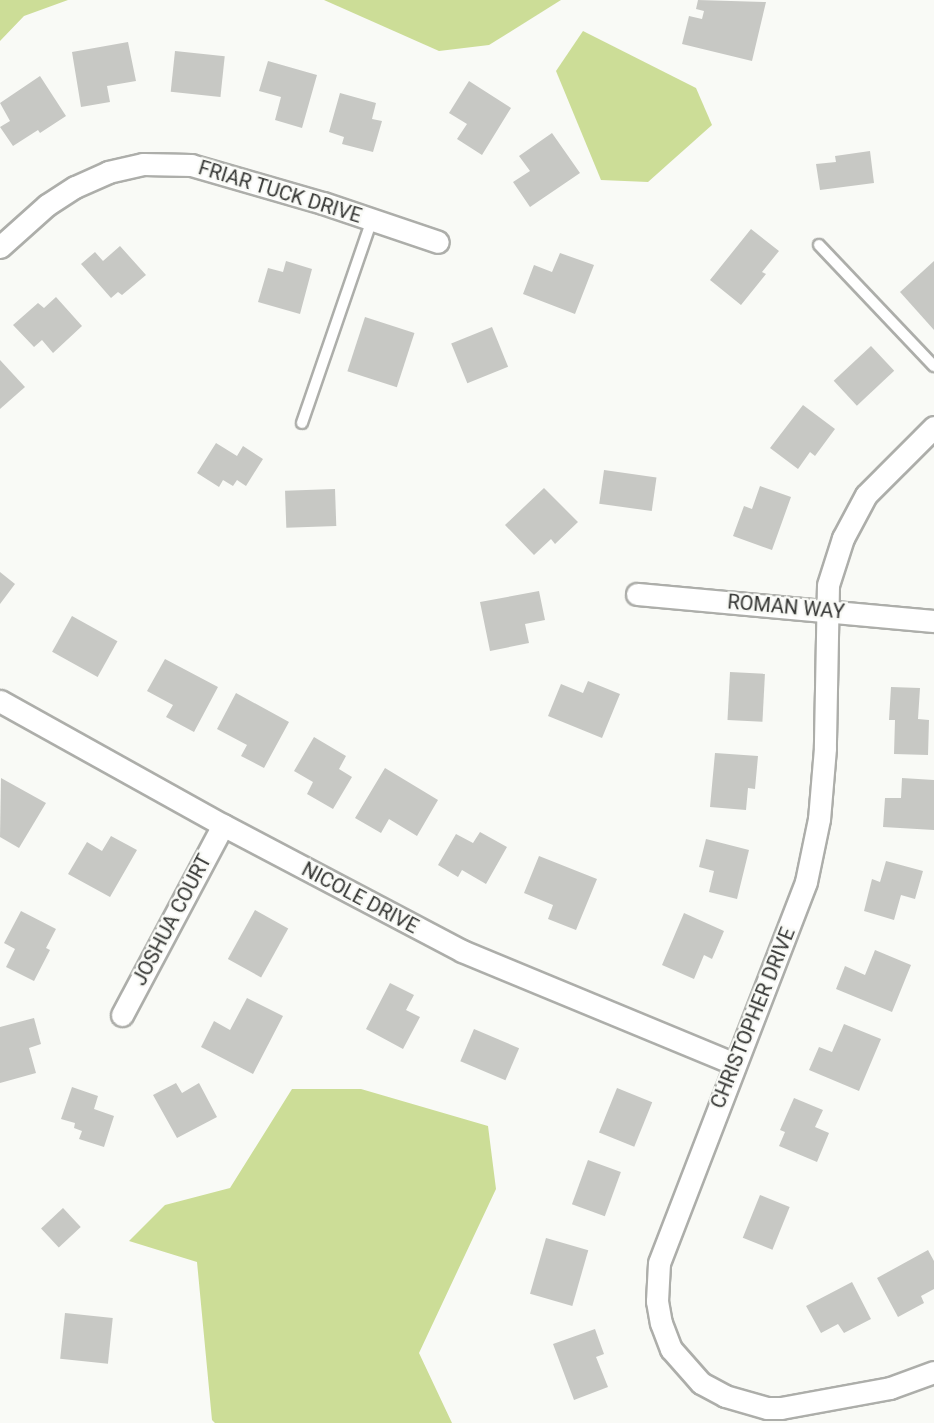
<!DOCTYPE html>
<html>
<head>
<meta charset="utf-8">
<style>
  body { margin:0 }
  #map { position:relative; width:934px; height:1423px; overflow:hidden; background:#f9faf6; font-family:Roboto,sans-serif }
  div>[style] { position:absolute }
  .green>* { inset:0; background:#ccdd97 }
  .building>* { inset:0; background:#c7c8c4; transform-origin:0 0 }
  .roads { filter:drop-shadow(2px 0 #adaeaa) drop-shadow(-2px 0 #adaeaa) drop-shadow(0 2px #adaeaa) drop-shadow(0 -2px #adaeaa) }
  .service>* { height:10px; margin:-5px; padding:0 5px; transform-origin:5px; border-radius:5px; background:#fff }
  .minor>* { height:21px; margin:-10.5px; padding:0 10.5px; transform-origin:10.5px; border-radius:10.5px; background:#fff }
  span { translate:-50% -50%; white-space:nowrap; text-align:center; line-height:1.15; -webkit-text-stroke:4.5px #f9faf6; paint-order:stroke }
  .street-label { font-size:20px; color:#353634 }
</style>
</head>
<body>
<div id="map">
  <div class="green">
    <i style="clip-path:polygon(0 0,68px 0,24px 16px,0 41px)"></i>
    <i style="clip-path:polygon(324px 0,561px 0,489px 45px,439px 51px)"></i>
    <i style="clip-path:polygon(583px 31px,696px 88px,712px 125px,648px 182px,601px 180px,556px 71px)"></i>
    <i style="clip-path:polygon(292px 1089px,361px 1089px,488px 1126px,496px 1189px,419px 1353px,452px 1423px,215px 1423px,212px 1420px,197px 1262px,129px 1241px,165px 1205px,230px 1188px)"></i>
  </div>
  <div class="building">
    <i style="clip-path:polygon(698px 0,766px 2px,752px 61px,682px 44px,689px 16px,702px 19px,704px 11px,696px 9px)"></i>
    <i style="clip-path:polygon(128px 42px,136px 81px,107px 86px,110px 102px,81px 107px,72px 52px)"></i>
    <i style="left:175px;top:51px;width:50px;height:41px;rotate:6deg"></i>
    <i style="clip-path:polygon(268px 61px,317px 75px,302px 128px,275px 120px,281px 97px,259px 91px)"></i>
    <i style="clip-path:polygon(40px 76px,66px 116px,40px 133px,38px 130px,13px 146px,0 127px,10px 121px,0 103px)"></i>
    <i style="clip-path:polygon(469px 81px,511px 108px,482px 155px,457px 139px,467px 124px,449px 113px)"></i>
    <i style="clip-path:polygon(340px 93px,376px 103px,372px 119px,382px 121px,373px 152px,342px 144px,344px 137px,329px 132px)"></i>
    <i style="clip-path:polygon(552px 133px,580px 173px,530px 207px,513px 182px,530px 171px,519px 156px)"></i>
    <i style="clip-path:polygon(870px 151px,874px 183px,820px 190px,816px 164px,836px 162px,835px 156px)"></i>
    <i style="clip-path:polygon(751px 229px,779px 251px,762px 272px,766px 274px,741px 305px,710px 280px)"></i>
    <i style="clip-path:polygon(120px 246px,146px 275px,122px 295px,118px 292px,111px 298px,81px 264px,95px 252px,103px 261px)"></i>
    <i style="clip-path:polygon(560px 253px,594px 265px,575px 314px,523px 294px,534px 265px,552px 272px)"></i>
    <i style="clip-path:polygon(286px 261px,312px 269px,300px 314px,258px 302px,268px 268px,283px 272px)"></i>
    <i style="clip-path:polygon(934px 261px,934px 330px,900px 292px)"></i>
    <i style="clip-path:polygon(56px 297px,82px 326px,53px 353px,42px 340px,34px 347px,13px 325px,38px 303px,44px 308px)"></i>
    <i style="left:365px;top:317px;width:52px;height:57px;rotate:18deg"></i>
    <i style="left:492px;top:327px;width:43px;height:44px;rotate:68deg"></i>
    <i style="left:871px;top:346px;width:34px;height:51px;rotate:47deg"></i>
    <i style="clip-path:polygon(0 360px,25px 387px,0 409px)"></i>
    <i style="clip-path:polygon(803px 405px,835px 429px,815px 456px,810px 452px,798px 469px,770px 448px)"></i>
    <i style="clip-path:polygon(216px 443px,237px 456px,243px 446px,263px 459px,246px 486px,237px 480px,233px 486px,223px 480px,219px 487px,197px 473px)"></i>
    <i style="left:604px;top:470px;width:53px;height:34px;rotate:8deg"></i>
    <i style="clip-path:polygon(760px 486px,791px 497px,772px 550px,733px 536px,744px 506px,752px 509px)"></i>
    <i style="clip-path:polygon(544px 488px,578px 522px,555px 544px,551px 539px,534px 555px,505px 525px)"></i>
    <i style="left:335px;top:489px;width:37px;height:50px;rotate:88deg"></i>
    <i style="clip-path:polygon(0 572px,15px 584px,0 604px)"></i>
    <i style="clip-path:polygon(539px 591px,545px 620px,525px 624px,529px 643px,490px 651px,480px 602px)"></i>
    <i style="left:72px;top:616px;width:52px;height:41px;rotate:29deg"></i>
    <i style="clip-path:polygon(165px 659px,218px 687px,194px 732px,166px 717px,173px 705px,147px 691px)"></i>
    <i style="left:730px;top:672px;width:35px;height:48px;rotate:3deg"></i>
    <i style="clip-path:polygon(588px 681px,620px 694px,602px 738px,548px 716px,561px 684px,583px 693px)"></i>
    <i style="clip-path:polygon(891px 687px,920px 688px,918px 719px,929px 720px,928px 755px,894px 754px,895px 720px,889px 720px)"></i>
    <i style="clip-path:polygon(236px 693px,289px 722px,264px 768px,241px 756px,247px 745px,217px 729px)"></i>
    <i style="clip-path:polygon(314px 737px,346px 756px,339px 769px,352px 777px,333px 809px,307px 794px,313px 782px,294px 771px)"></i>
    <i style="clip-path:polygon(715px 753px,758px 756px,755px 789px,748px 788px,746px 810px,710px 807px)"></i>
    <i style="clip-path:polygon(385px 768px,438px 800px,417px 836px,389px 819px,381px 833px,355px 818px)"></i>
    <i style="clip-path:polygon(1px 778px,46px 803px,19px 848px,0 837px)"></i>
    <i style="clip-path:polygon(902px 778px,934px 780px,934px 830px,883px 827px,885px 798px,901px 798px)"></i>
    <i style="clip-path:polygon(480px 832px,507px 847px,486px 884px,462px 870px,458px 877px,438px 865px,456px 834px,473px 843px)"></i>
    <i style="clip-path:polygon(111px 836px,137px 850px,110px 897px,68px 874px,87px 842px,102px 851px)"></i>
    <i style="clip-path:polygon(706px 839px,749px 850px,737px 899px,709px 892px,714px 871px,699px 867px)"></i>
    <i style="clip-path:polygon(539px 856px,597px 879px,576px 930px,548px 919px,553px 905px,524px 893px)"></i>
    <i style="clip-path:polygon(886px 861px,923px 871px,915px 899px,901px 895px,894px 920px,864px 911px,872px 879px,880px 882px)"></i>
    <i style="left:255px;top:910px;width:38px;height:56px;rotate:29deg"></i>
    <i style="clip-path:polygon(21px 911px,56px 929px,46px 948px,50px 950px,34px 981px,6px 967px,15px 949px,4px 943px)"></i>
    <i style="clip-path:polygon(684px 913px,724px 931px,712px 959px,704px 955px,694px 979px,662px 965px)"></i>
    <i style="clip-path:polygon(875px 950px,911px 965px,892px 1012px,836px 989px,845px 966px,865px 975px)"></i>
    <i style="clip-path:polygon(390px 983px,414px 995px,406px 1010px,420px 1017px,403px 1049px,366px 1029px)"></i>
    <i style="clip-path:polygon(247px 998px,283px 1016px,253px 1074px,201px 1047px,214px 1021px,230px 1030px)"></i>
    <i style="clip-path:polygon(34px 1018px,41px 1044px,29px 1048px,36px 1073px,0 1083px,0 1027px)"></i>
    <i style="clip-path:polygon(844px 1024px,881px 1039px,859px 1091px,809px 1070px,819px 1047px,832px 1052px)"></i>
    <i style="left:474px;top:1029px;width:49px;height:35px;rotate:23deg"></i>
    <i style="clip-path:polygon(176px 1083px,182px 1093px,199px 1083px,217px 1117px,177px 1138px,153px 1095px)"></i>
    <i style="clip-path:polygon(72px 1087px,98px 1096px,94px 1109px,114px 1116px,104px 1147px,79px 1139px,82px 1131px,74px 1128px,75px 1123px,61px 1119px)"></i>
    <i style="left:617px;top:1088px;width:38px;height:48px;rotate:22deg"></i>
    <i style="clip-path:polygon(794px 1098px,823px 1110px,815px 1127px,829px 1133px,817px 1162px,779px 1146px,785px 1132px,780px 1130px)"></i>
    <i style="left:588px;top:1160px;width:35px;height:47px;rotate:20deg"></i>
    <i style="left:760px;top:1195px;width:32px;height:46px;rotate:22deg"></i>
    <i style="left:63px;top:1208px;width:26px;height:30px;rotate:47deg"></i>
    <i style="left:546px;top:1238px;width:44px;height:58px;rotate:16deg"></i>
    <i style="clip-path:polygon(928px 1250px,934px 1261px,934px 1289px,921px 1296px,924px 1303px,898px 1317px,877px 1278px)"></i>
    <i style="clip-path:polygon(852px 1282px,871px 1319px,844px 1333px,838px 1324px,821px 1333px,806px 1306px)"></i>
    <i style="left:65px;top:1313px;width:48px;height:46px;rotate:6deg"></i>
    <i style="clip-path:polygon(595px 1329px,604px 1354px,596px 1357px,608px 1387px,574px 1400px,553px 1344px)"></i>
  </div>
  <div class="roads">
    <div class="service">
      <i style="left:819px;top:245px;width:167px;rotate:46.5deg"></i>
      <i style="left:302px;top:423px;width:215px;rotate:-71deg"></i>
    </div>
    <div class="minor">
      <i style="left:0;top:247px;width:63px;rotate:-41.8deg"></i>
      <i style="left:47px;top:205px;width:33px;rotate:-33deg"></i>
      <i style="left:75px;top:187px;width:36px;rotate:-24deg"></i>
      <i style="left:108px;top:172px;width:36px;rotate:-13deg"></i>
      <i style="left:143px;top:164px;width:48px;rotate:1.2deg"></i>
      <i style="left:191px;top:165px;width:137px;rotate:16.1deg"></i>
      <i style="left:323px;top:203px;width:121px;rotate:18.7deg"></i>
      <i style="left:934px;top:427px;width:96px;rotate:135deg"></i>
      <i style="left:866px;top:495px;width:49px;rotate:118.1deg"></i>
      <i style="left:843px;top:538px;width:49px;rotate:107.7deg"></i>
      <i style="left:828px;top:585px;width:163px;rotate:91.1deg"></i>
      <i style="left:825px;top:748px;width:71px;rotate:94.8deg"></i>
      <i style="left:819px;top:819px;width:64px;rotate:101.7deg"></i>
      <i style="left:806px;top:882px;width:408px;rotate:111.1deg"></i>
      <i style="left:659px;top:1263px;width:38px;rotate:93deg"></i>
      <i style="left:657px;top:1301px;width:22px;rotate:80deg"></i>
      <i style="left:661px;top:1323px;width:28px;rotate:69deg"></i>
      <i style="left:671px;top:1349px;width:45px;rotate:48.6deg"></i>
      <i style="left:701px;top:1383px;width:27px;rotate:28deg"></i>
      <i style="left:725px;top:1396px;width:44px;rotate:15.9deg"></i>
      <i style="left:767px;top:1408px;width:14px"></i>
      <i style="left:781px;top:1408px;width:111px;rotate:-10.4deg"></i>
      <i style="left:890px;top:1388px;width:47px;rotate:-20deg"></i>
      <i style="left:637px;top:594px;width:298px;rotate:5.2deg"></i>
      <i style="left:0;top:701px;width:255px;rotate:29.1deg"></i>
      <i style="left:223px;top:825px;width:270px;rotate:27.8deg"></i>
      <i style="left:462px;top:951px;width:295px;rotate:22.5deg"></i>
      <i style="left:122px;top:1015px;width:215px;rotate:-62deg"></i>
    </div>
  </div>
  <div class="street-label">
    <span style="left:280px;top:192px;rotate:17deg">FRIAR TUCK DRIVE</span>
    <span style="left:786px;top:607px;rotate:5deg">ROMAN WAY</span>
    <span style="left:360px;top:898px;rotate:28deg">NICOLE DRIVE</span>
    <span style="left:172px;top:920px;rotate:-62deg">JOSHUA COURT</span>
    <span style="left:753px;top:1018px;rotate:-68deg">CHRISTOPHER DRIVE</span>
  </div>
</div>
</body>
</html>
